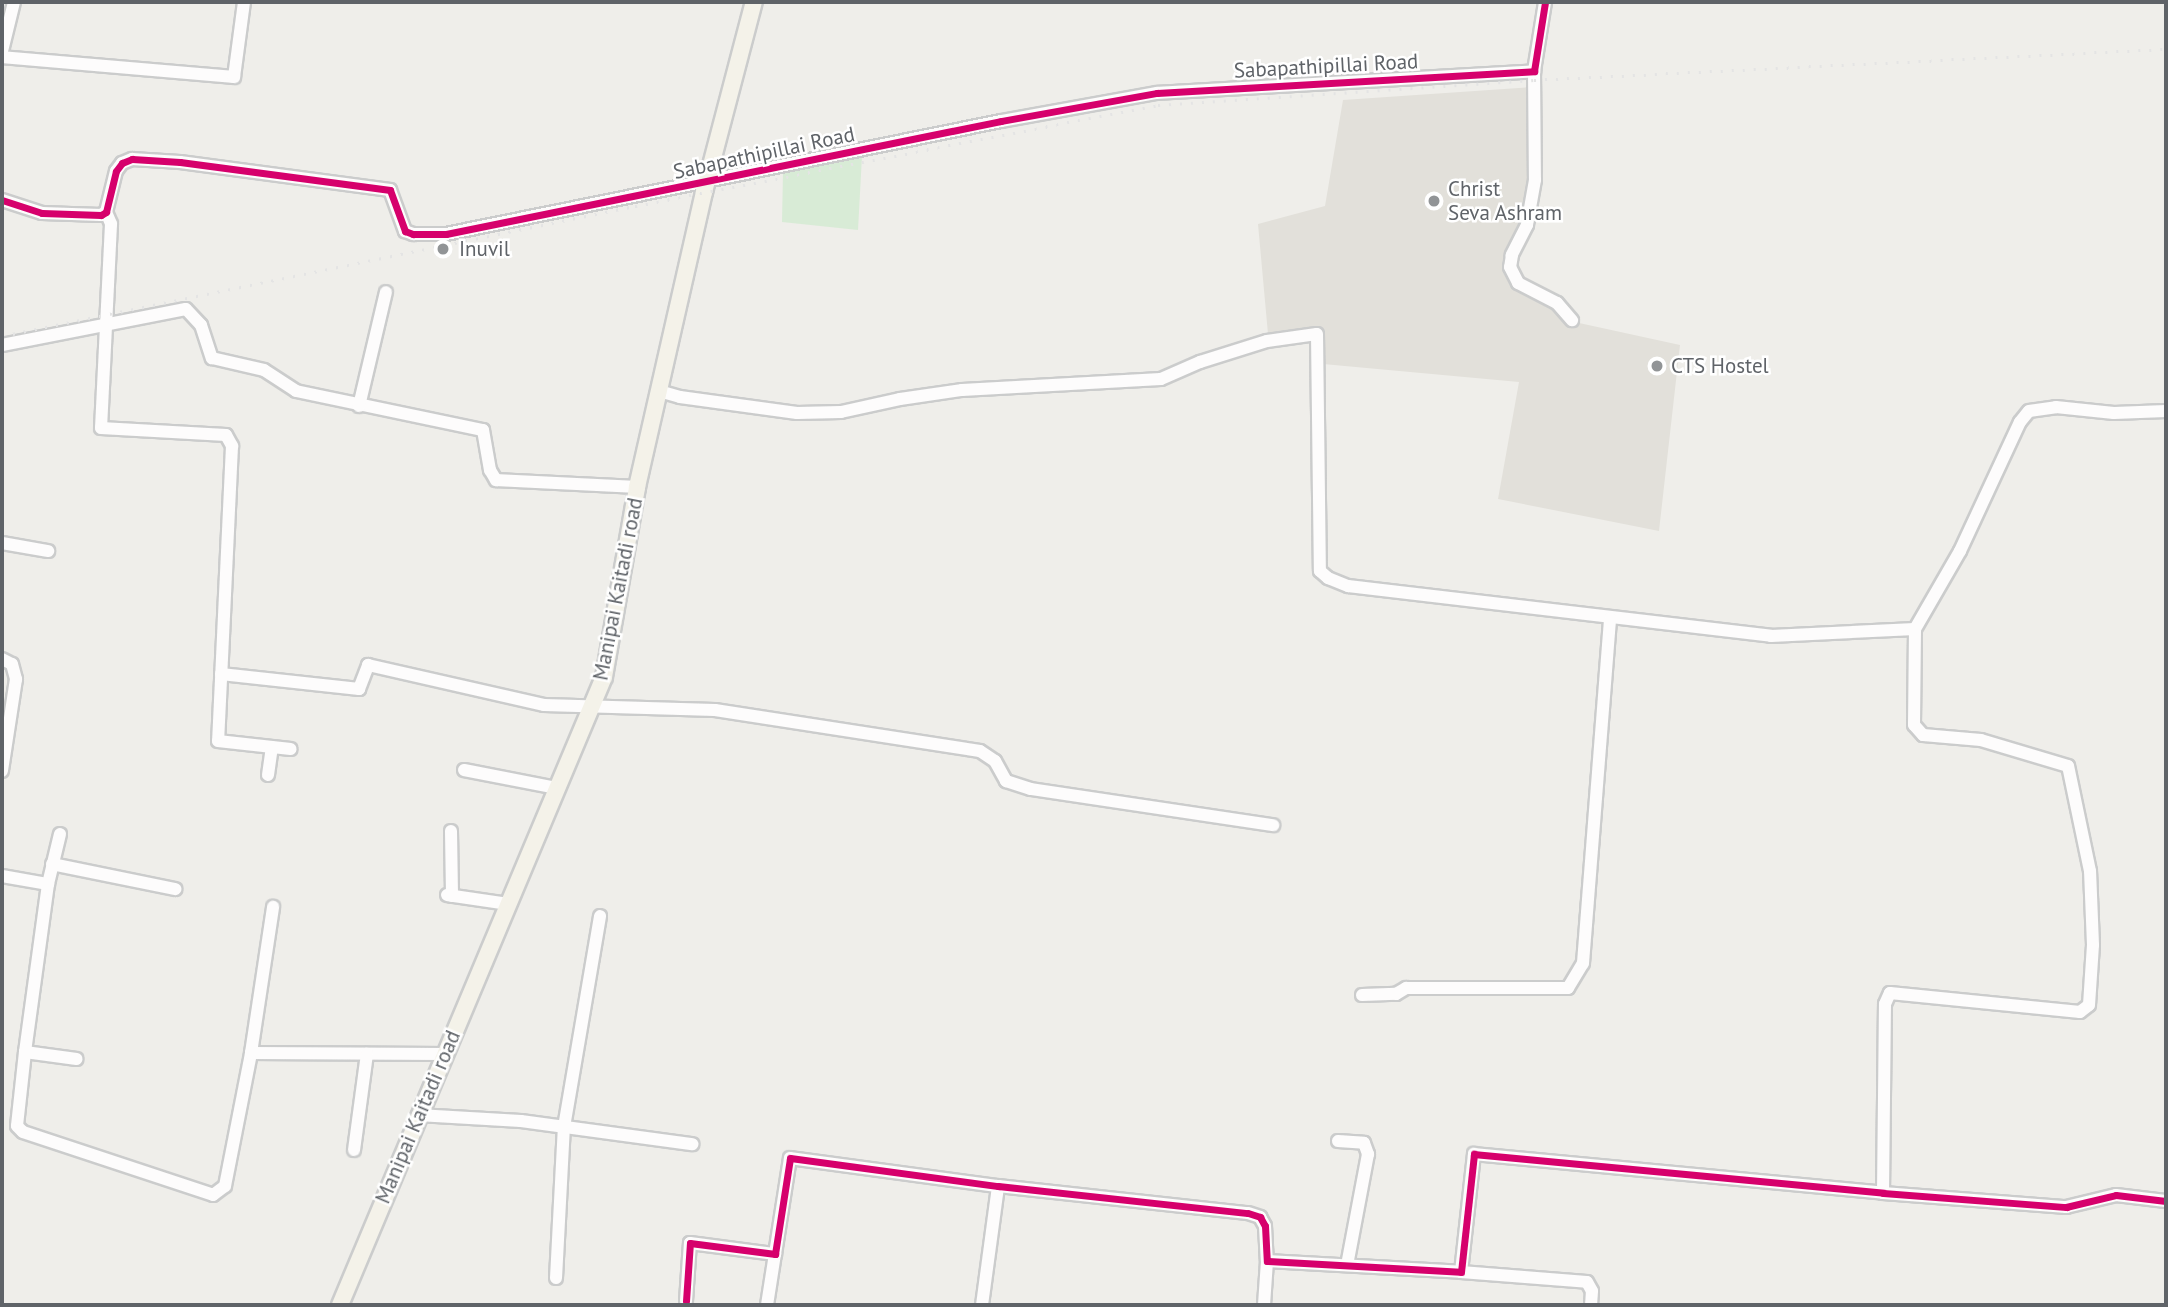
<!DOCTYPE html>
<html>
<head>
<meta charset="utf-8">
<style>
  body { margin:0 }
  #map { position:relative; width:2168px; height:1307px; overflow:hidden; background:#efeeea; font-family:"PT Sans",sans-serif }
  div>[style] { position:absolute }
  .education>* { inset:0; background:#e2e0da }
  .green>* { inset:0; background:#d8ebd6 }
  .roads { filter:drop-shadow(2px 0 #cbcccc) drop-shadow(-2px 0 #cbcccc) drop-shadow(0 2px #cbcccc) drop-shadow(0 -2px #cbcccc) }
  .minor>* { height:12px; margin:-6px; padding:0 6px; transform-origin:6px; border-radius:6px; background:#fdfcfc }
  .major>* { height:16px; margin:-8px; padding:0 8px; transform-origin:8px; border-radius:8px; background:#f4f2e9 }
  .rail>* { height:2.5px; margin-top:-1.25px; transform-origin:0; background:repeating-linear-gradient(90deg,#e4e4e4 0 2px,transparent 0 11px) }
  .cycleway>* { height:7px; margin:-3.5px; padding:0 3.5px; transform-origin:3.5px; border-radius:3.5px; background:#d6006c }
  .dots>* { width:19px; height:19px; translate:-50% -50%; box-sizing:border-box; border:4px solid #fff; border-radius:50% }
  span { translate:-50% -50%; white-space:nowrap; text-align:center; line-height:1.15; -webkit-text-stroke:5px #fff; paint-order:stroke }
  .street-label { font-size:21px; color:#5f6368 }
  .poi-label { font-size:21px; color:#5f6368 }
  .left { translate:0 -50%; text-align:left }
  .frame { position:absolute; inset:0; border:4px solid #5f6368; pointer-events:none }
</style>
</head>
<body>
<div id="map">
  <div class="education">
    <i style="clip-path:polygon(1532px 87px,1532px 180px,1525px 224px,1508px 268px,1570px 321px,1680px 345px,1659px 531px,1498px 499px,1519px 382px,1323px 364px,1322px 330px,1268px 334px,1258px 224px,1325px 206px,1343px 100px)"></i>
  </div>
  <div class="green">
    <i style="clip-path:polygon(862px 156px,858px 230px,782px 222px,783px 172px)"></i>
  </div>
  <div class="roads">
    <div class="minor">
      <i style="left:2px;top:51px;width:50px;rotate:-76.2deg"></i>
      <i style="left:2px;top:57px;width:233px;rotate:4.9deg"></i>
      <i style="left:234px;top:77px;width:76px;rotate:-82.4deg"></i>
      <i style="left:1534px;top:71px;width:109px;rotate:89.5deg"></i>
      <i style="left:1535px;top:180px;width:46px;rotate:100.1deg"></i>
      <i style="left:1527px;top:225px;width:34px;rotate:117deg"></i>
      <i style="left:1512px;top:255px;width:12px;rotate:99deg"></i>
      <i style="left:1510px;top:267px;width:18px;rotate:63deg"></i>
      <i style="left:1518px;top:283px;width:44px;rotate:27.1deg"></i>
      <i style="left:1557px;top:303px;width:23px;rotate:49deg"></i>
      <i style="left:2px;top:200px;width:42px;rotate:18deg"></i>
      <i style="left:42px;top:213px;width:59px;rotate:1.9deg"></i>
      <i style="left:101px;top:215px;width:6px;rotate:-31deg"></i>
      <i style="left:106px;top:212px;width:42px;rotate:-76.3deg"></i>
      <i style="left:116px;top:171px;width:10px;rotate:-53deg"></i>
      <i style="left:122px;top:163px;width:11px;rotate:-22deg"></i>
      <i style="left:132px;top:159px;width:48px;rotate:3.6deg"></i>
      <i style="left:180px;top:162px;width:212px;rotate:7.6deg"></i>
      <i style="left:390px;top:190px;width:44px;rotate:69.9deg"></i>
      <i style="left:405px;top:231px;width:9px;rotate:21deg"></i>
      <i style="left:413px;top:234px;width:33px"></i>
      <i style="left:446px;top:234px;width:566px;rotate:-11.51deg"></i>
      <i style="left:1001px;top:121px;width:158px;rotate:-10.2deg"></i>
      <i style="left:1157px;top:93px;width:378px;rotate:-3.3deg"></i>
      <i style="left:1534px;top:71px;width:70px;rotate:-80.9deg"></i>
      <i style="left:106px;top:212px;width:13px;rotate:67deg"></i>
      <i style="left:111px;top:224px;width:204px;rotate:92.8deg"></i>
      <i style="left:101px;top:428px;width:125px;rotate:3.2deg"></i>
      <i style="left:226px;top:435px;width:13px;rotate:61deg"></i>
      <i style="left:232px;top:446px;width:295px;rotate:92.7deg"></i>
      <i style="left:218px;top:741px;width:73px;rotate:6.3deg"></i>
      <i style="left:2px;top:345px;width:187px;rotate:-11.1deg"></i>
      <i style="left:186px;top:309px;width:22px;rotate:47deg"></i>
      <i style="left:201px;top:325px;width:35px;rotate:72deg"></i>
      <i style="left:212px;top:358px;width:53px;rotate:13deg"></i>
      <i style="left:264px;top:370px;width:38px;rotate:33deg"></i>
      <i style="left:296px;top:391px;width:191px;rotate:11.8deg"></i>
      <i style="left:483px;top:430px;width:41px;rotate:80.1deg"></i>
      <i style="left:490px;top:470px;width:12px;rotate:59deg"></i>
      <i style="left:496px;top:480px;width:141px;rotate:2.8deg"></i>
      <i style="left:659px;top:391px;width:22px;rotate:16deg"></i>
      <i style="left:680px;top:397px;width:118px;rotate:7.8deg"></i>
      <i style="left:797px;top:413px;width:44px;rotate:-1.3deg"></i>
      <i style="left:841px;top:412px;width:60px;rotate:-12.4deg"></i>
      <i style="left:900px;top:399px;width:63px;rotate:-8.3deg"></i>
      <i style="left:962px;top:390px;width:199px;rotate:-3.2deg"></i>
      <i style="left:1161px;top:379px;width:43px;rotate:-23.6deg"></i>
      <i style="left:1200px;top:362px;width:70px;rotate:-17.4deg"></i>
      <i style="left:1267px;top:341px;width:50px;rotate:-8deg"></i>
      <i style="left:1317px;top:334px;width:237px;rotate:89.3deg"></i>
      <i style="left:1320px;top:571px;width:11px;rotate:41deg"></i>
      <i style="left:1328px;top:578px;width:22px;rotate:22deg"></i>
      <i style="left:1348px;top:586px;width:426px;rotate:6.7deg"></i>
      <i style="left:1771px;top:636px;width:144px;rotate:-2.8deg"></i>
      <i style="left:359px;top:406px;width:117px;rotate:-76.7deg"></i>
      <i style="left:2px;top:543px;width:47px;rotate:9.9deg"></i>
      <i style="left:2px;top:659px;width:11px;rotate:27deg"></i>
      <i style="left:12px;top:664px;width:16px;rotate:75deg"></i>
      <i style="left:16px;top:679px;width:93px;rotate:98.7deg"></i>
      <i style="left:221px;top:674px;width:139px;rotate:6.2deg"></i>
      <i style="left:359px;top:689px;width:26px;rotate:-69deg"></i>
      <i style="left:368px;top:665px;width:180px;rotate:12.8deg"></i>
      <i style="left:544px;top:705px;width:171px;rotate:1.7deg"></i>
      <i style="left:715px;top:710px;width:268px;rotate:8.8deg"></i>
      <i style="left:980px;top:751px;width:18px;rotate:34deg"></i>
      <i style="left:995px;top:761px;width:23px;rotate:61deg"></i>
      <i style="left:1006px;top:781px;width:26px;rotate:18deg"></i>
      <i style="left:1031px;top:789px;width:245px;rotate:8.5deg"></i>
      <i style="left:464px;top:770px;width:95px;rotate:11deg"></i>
      <i style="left:268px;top:775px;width:28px;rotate:-82deg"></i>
      <i style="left:451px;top:831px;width:65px;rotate:89.1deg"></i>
      <i style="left:60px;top:834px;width:51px;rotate:103.5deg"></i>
      <i style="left:48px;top:884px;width:170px;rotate:97.8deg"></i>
      <i style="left:25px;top:1052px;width:74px;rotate:96.2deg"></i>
      <i style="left:17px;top:1126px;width:8px;rotate:45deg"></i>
      <i style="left:23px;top:1132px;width:200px;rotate:18.3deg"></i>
      <i style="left:213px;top:1195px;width:15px;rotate:-37deg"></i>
      <i style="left:225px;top:1186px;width:136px;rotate:-78.9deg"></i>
      <i style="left:251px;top:1053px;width:193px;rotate:0.3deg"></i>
      <i style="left:52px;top:864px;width:126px;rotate:11.5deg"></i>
      <i style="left:2px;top:876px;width:47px;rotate:9.9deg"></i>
      <i style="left:447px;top:895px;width:62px;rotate:8.4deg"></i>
      <i style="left:1362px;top:995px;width:34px;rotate:-2deg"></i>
      <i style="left:1396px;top:994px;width:12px;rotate:-31deg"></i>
      <i style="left:1406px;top:988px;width:162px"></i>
      <i style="left:1568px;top:988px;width:29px;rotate:-59deg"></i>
      <i style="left:1583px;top:963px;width:345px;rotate:-85.5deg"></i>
      <i style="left:25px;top:1052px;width:52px;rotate:7.7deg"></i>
      <i style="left:251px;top:1053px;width:148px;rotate:-81.4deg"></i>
      <i style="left:418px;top:1115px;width:103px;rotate:3.3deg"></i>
      <i style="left:521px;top:1121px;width:173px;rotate:7.7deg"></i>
      <i style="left:1338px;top:1141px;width:26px;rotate:4deg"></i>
      <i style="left:1364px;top:1143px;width:12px;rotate:70deg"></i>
      <i style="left:1368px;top:1154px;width:113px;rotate:100.7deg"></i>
      <i style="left:354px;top:1150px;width:97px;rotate:-82.3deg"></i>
      <i style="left:1883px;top:1193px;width:189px;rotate:-89.4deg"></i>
      <i style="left:1885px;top:1004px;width:12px;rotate:-66deg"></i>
      <i style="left:1890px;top:993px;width:191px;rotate:5.7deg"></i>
      <i style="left:2080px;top:1012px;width:11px;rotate:-38deg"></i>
      <i style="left:2089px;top:1005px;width:60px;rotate:-86.2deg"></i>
      <i style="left:2093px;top:945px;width:74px;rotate:-92.3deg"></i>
      <i style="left:2090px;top:871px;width:107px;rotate:-101.8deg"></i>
      <i style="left:2068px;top:766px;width:91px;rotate:-163.4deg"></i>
      <i style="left:1981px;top:740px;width:58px;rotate:-175.1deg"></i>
      <i style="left:1923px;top:735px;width:13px;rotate:-132deg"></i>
      <i style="left:1914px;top:725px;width:96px;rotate:-89.4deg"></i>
      <i style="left:1915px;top:629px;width:90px;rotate:-60deg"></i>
      <i style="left:1960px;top:551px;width:142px;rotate:-65.1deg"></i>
      <i style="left:2020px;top:422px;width:14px;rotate:-51deg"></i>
      <i style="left:2029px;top:411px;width:27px;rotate:-8deg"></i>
      <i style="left:2056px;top:407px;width:58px;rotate:5.9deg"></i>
      <i style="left:2114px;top:413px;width:52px;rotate:-2.2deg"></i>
      <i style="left:1461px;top:1272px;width:126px;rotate:4.5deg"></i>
      <i style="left:1587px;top:1282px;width:10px;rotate:61deg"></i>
      <i style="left:1592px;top:1291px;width:14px;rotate:94deg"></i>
      <i style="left:556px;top:1278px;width:151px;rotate:-87deg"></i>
      <i style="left:564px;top:1127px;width:214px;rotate:-80.3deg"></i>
      <i style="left:686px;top:1301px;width:58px;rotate:-86.1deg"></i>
      <i style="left:690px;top:1243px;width:86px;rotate:7.4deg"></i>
      <i style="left:775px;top:1254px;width:97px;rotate:-81.1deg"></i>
      <i style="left:790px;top:1158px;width:210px;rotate:7.7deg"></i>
      <i style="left:998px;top:1186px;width:251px;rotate:6.2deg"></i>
      <i style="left:1248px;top:1213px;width:13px;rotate:18deg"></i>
      <i style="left:1260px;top:1217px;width:10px;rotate:61deg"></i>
      <i style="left:1265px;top:1226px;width:35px;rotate:87deg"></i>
      <i style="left:1267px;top:1261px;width:194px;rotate:3.2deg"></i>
      <i style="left:1461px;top:1272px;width:119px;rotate:-83.7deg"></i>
      <i style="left:1474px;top:1154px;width:411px;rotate:5.4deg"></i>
      <i style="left:1883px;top:1193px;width:184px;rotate:4.4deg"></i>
      <i style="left:2066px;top:1207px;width:51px;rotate:-13.5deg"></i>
      <i style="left:2116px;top:1195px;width:50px;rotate:6.8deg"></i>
      <i style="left:767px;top:1305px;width:52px;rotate:-81.1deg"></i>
      <i style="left:982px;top:1305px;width:120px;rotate:-82.3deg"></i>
      <i style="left:1264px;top:1305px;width:44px;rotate:-86.1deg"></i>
    </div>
    <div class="major">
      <i style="left:340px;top:1305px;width:681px;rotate:-67.2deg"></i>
      <i style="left:604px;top:677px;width:193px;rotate:-80.1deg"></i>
      <i style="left:637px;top:487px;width:303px;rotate:-77.2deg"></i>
      <i style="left:704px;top:192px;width:196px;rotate:-75.3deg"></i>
    </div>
  </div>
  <div class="rail">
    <i style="left:2px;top:336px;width:646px;rotate:-11.61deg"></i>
    <i style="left:635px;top:206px;width:533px;rotate:-10.93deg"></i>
    <i style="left:1158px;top:105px;width:377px;rotate:-3.8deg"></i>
    <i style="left:1534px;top:80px;width:633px;rotate:-2.81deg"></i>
  </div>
  <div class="cycleway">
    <i style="left:2px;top:200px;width:42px;rotate:18deg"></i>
    <i style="left:42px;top:213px;width:59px;rotate:1.9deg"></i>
    <i style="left:101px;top:215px;width:6px;rotate:-31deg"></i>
    <i style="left:106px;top:212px;width:42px;rotate:-76.3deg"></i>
    <i style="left:116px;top:171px;width:10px;rotate:-53deg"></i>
    <i style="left:122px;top:163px;width:11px;rotate:-22deg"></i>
    <i style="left:132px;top:159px;width:48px;rotate:3.6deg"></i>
    <i style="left:180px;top:162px;width:212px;rotate:7.6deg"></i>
    <i style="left:390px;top:190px;width:44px;rotate:69.9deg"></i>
    <i style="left:405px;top:231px;width:9px;rotate:21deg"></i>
    <i style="left:413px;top:234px;width:33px"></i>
    <i style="left:446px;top:234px;width:566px;rotate:-11.51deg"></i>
    <i style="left:1001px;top:121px;width:158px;rotate:-10.2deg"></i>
    <i style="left:1157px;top:93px;width:378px;rotate:-3.3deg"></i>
    <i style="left:1534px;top:71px;width:70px;rotate:-80.9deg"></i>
    <i style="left:686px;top:1301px;width:58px;rotate:-86.1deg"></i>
    <i style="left:690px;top:1243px;width:86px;rotate:7.4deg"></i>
    <i style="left:775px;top:1254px;width:97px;rotate:-81.1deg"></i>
    <i style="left:790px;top:1158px;width:210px;rotate:7.7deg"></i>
    <i style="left:998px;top:1186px;width:251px;rotate:6.2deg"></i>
    <i style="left:1248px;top:1213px;width:13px;rotate:18deg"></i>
    <i style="left:1260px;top:1217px;width:10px;rotate:61deg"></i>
    <i style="left:1265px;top:1226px;width:35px;rotate:87deg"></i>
    <i style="left:1267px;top:1261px;width:194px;rotate:3.2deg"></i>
    <i style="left:1461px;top:1272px;width:119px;rotate:-83.7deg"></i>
    <i style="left:1474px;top:1154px;width:411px;rotate:5.4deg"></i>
    <i style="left:1883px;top:1193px;width:184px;rotate:4.4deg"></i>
    <i style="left:2066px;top:1207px;width:51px;rotate:-13.5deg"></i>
    <i style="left:2116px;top:1195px;width:50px;rotate:6.8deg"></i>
  </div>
  <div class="dots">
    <i style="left:1434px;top:201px;background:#919496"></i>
    <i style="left:443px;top:249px;background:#919496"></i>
    <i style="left:1657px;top:366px;background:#919496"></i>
  </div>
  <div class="street-label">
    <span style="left:1326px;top:66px;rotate:-3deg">Sabapathipillai Road</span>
    <span style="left:764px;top:153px;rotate:-12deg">Sabapathipillai Road</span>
    <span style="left:618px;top:589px;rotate:-79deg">Manipai Kaitadi road</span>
    <span style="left:418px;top:1117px;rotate:-67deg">Manipai Kaitadi road</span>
  </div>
  <div class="poi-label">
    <span class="left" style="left:1448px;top:201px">Christ<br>Seva Ashram</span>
    <span class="left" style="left:459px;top:249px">Inuvil</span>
    <span class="left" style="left:1671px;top:366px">CTS Hostel</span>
  </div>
  <div class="frame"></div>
</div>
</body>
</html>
